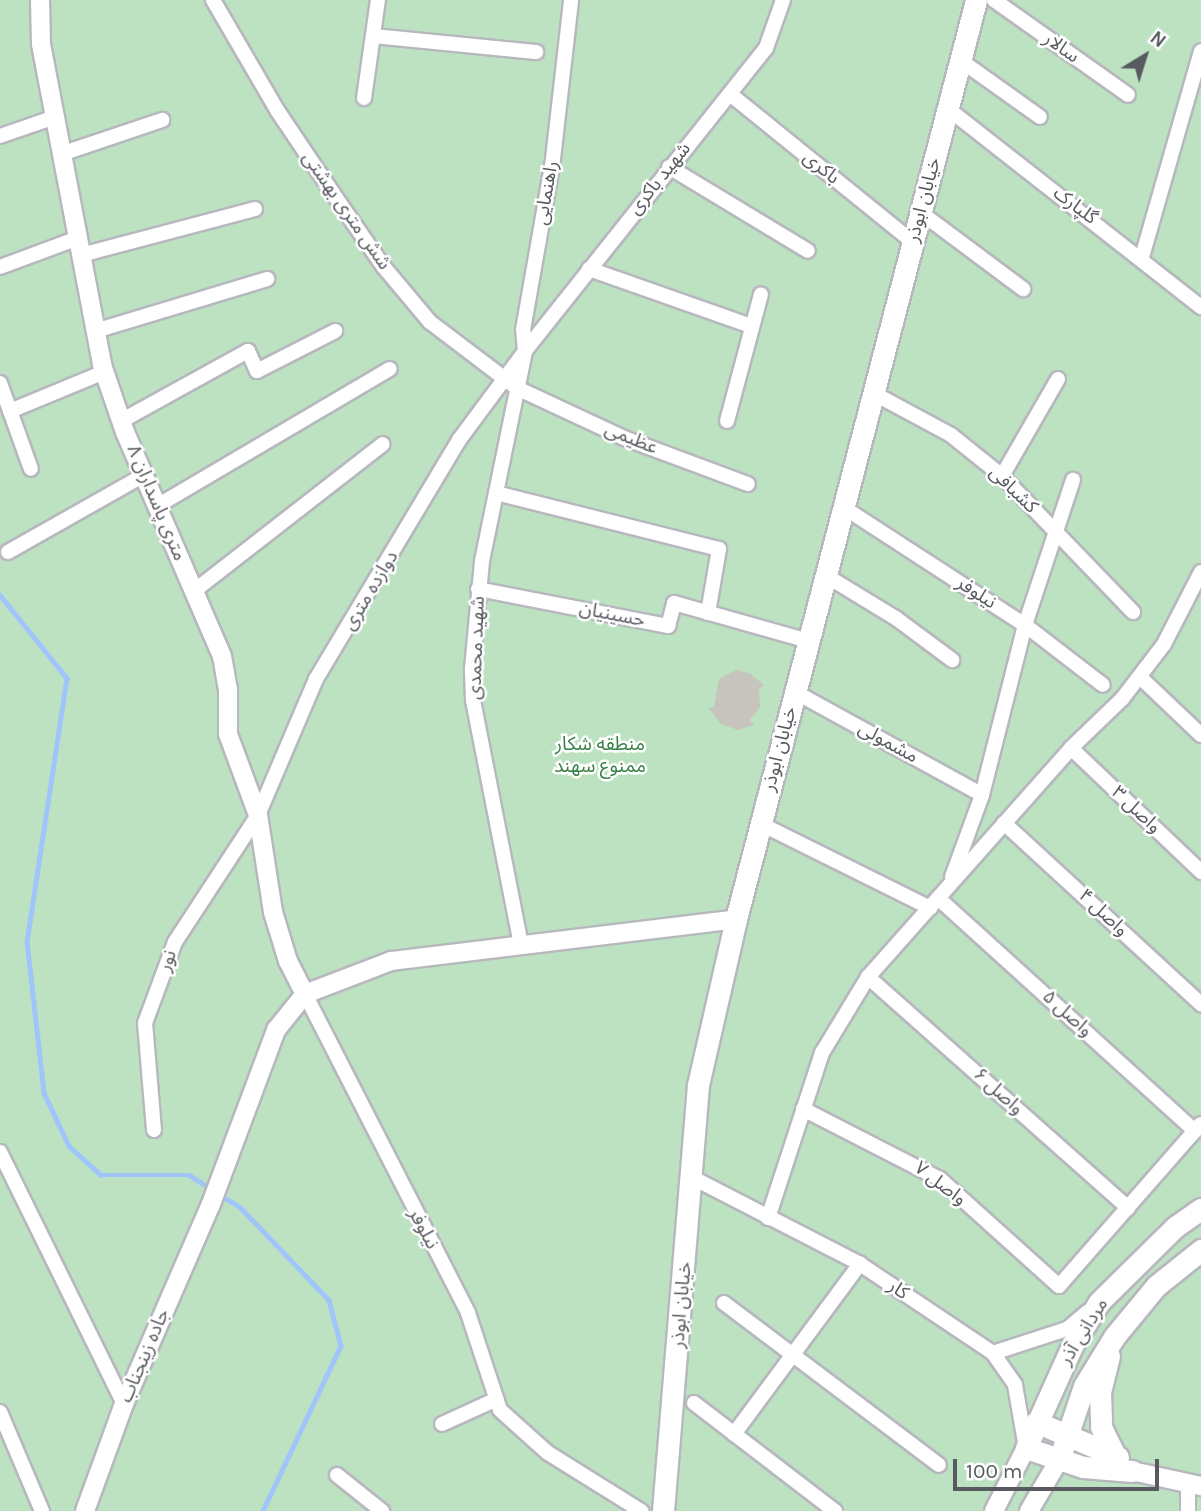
<!DOCTYPE html>
<html>
<head>
<meta charset="utf-8">
<style>
  body { margin:0 }
  #map { position:relative; width:1201px; height:1511px; overflow:hidden; background:#ebeadf; font-family:Karla,"Noto Sans Arabic",sans-serif }
  div>[style] { position:absolute }
  .green>* { inset:0; background:#bce2c2; transform-origin:0 0 }
  .stream>* { height:4.5px; margin:-2.25px; padding:0 2.25px; transform-origin:2.25px; border-radius:2.25px; background:#a0c5fa }
  .building>* { inset:0; background:#c6c4bd }
  .roads { filter:drop-shadow(2px 0 #b7b8be) drop-shadow(-2px 0 #b7b8be) drop-shadow(0 2px #b7b8be) drop-shadow(0 -2px #b7b8be) }
  .minor>* { height:14px; margin:-7px; padding:0 7px; transform-origin:7px; border-radius:7px; background:#fff }
  .tertiary>* { height:18px; margin:-9px; padding:0 9px; transform-origin:9px; border-radius:9px; background:#fff }
  .secondary>* { height:21px; margin:-10.5px; padding:0 10.5px; transform-origin:10.5px; border-radius:10.5px; background:#fff }
  span { translate:-50% -50%; white-space:nowrap; text-align:center; line-height:1.15; -webkit-text-stroke:5px #fff; paint-order:stroke }
  .street-label { font-size:19px; color:#585a60 }
  .park-label { font-size:19px; color:#378046 }
  .north { position:absolute; left:1110px; top:21px; width:70px; height:70px; -webkit-text-stroke:5px #fff; paint-order:stroke; rotate:38deg; font-size:19px; font-weight:700; line-height:28px; text-align:center; color:#585a60 }
  .north::after { content:''; display:block; margin:auto; width:24px; height:32px; background:#585a60; clip-path:polygon(50% 0,100% 100%,50% 72%,0 100%) }
  .scale { position:absolute; left:953px; top:1459px; width:206px; height:32px; box-sizing:border-box; border:4px solid #585a60; border-top:0; padding-left:9px; font-size:21px; line-height:24px; white-space:nowrap; color:#585a60; -webkit-text-stroke:5px #fff; paint-order:stroke }
</style>
</head>
<body>
<div id="map">
  <div class="green">
    <i style="left:0;top:0;width:1201px;height:1511px"></i>
  </div>
  <div class="stream">
    <i style="left:0;top:595px;width:107px;rotate:51.1deg"></i>
    <i style="left:67px;top:678px;width:266px;rotate:98.6deg"></i>
    <i style="left:27px;top:941px;width:153px;rotate:83.6deg"></i>
    <i style="left:44px;top:1093px;width:59px;rotate:64.7deg"></i>
    <i style="left:69px;top:1146px;width:43px;rotate:42.2deg"></i>
    <i style="left:101px;top:1175px;width:88px"></i>
    <i style="left:189px;top:1175px;width:26px;rotate:32deg"></i>
    <i style="left:219px;top:1194px;width:26px;rotate:32deg"></i>
    <i style="left:241px;top:1208px;width:127px;rotate:46.3deg"></i>
    <i style="left:329px;top:1300px;width:48px;rotate:75.4deg"></i>
    <i style="left:341px;top:1346px;width:183px;rotate:115.3deg"></i>
  </div>
  <div class="building">
    <i style="clip-path:polygon(736px 670px,749px 673px,764px 685px,759px 689px,760px 707px,750px 720px,754px 725px,738px 730px,721px 724px,709px 708px,714px 707px,719px 679px)"></i>
  </div>
  <div class="roads">
    <div class="minor">
      <i style="left:213px;top:0;width:127px;rotate:59.8deg"></i>
      <i style="left:277px;top:110px;width:99px;rotate:56.1deg"></i>
      <i style="left:332px;top:192px;width:90px;rotate:55.4deg"></i>
      <i style="left:383px;top:266px;width:73px;rotate:50deg"></i>
      <i style="left:430px;top:322px;width:109px;rotate:37.2deg"></i>
      <i style="left:517px;top:388px;width:118px;rotate:25deg"></i>
      <i style="left:624px;top:438px;width:132px;rotate:20.4deg"></i>
      <i style="left:994px;top:0;width:164px;rotate:35.3deg"></i>
      <i style="left:373px;top:36px;width:164px;rotate:5.6deg"></i>
      <i style="left:960px;top:60px;width:98px;rotate:35.5deg"></i>
      <i style="left:730px;top:94px;width:235px;rotate:39deg"></i>
      <i style="left:364px;top:98px;width:99px;rotate:-81.9deg"></i>
      <i style="left:947px;top:108px;width:323px;rotate:38.1deg"></i>
      <i style="left:0;top:136px;width:58px;rotate:-19.1deg"></i>
      <i style="left:61px;top:154px;width:107px;rotate:-18.6deg"></i>
      <i style="left:669px;top:167px;width:162px;rotate:31.1deg"></i>
      <i style="left:920px;top:212px;width:129px;rotate:36.8deg"></i>
      <i style="left:81px;top:255px;width:180px;rotate:-14.8deg"></i>
      <i style="left:1142px;top:257px;width:214px;rotate:-74deg"></i>
      <i style="left:0;top:267px;width:83px;rotate:-20.4deg"></i>
      <i style="left:589px;top:269px;width:172px;rotate:19.4deg"></i>
      <i style="left:95px;top:331px;width:180px;rotate:-16.8deg"></i>
      <i style="left:0;top:383px;width:91px;rotate:70.2deg"></i>
      <i style="left:873px;top:393px;width:89px;rotate:28.3deg"></i>
      <i style="left:951px;top:435px;width:65px;rotate:38.8deg"></i>
      <i style="left:1002px;top:476px;width:189px;rotate:46.1deg"></i>
      <i style="left:10px;top:411px;width:102px;rotate:-22.5deg"></i>
      <i style="left:121px;top:421px;width:145px;rotate:-28.9deg"></i>
      <i style="left:248px;top:351px;width:22px;rotate:66deg"></i>
      <i style="left:257px;top:371px;width:88px;rotate:-27.1deg"></i>
      <i style="left:727px;top:421px;width:131px;rotate:-75deg"></i>
      <i style="left:1002px;top:476px;width:112px;rotate:-60deg"></i>
      <i style="left:496px;top:493px;width:230px;rotate:14.1deg"></i>
      <i style="left:719px;top:549px;width:65px;rotate:99.8deg"></i>
      <i style="left:157px;top:506px;width:270px;rotate:-30.5deg"></i>
      <i style="left:843px;top:507px;width:217px;rotate:33deg"></i>
      <i style="left:1025px;top:625px;width:98px;rotate:37.6deg"></i>
      <i style="left:8px;top:552px;width:156px;rotate:-29.5deg"></i>
      <i style="left:825px;top:575px;width:84px;rotate:31.4deg"></i>
      <i style="left:897px;top:619px;width:69px;rotate:36.7deg"></i>
      <i style="left:478px;top:589px;width:194px;rotate:11deg"></i>
      <i style="left:668px;top:626px;width:24px;rotate:-75deg"></i>
      <i style="left:674px;top:603px;width:139px;rotate:15.8deg"></i>
      <i style="left:194px;top:591px;width:239px;rotate:-37.9deg"></i>
      <i style="left:1140px;top:677px;width:84px;rotate:43.6deg"></i>
      <i style="left:795px;top:692px;width:213px;rotate:28.8deg"></i>
      <i style="left:1071px;top:748px;width:180px;rotate:43.6deg"></i>
      <i style="left:1004px;top:823px;width:268px;rotate:42.6deg"></i>
      <i style="left:761px;top:824px;width:189px;rotate:26.4deg"></i>
      <i style="left:952px;top:877px;width:87px;rotate:-69.9deg"></i>
      <i style="left:982px;top:795px;width:175px;rotate:-75.8deg"></i>
      <i style="left:1025px;top:625px;width:153px;rotate:-71.7deg"></i>
      <i style="left:938px;top:898px;width:347px;rotate:42.2deg"></i>
      <i style="left:521px;top:945px;width:250px;rotate:-101.1deg"></i>
      <i style="left:473px;top:700px;width:31px;rotate:-92deg"></i>
      <i style="left:472px;top:669px;width:108px;rotate:-84.7deg"></i>
      <i style="left:482px;top:561px;width:214px;rotate:-78.4deg"></i>
      <i style="left:525px;top:351px;width:387px;rotate:-51.5deg"></i>
      <i style="left:766px;top:48px;width:51px;rotate:-70.5deg"></i>
      <i style="left:868px;top:977px;width:348px;rotate:41.6deg"></i>
      <i style="left:305px;top:994px;width:358px;rotate:62.9deg"></i>
      <i style="left:468px;top:1313px;width:102px;rotate:71.7deg"></i>
      <i style="left:500px;top:1410px;width:64px;rotate:41.9deg"></i>
      <i style="left:548px;top:1453px;width:110px;rotate:31.9deg"></i>
      <i style="left:803px;top:1109px;width:154px;rotate:27.1deg"></i>
      <i style="left:940px;top:1179px;width:160px;rotate:42deg"></i>
      <i style="left:1059px;top:1286px;width:215px;rotate:-48.8deg"></i>
      <i style="left:154px;top:1130px;width:107px;rotate:-94.8deg"></i>
      <i style="left:145px;top:1023px;width:86px;rotate:-69.7deg"></i>
      <i style="left:175px;top:942px;width:152px;rotate:-56.8deg"></i>
      <i style="left:258px;top:815px;width:148px;rotate:-66.9deg"></i>
      <i style="left:316px;top:679px;width:279px;rotate:-59.1deg"></i>
      <i style="left:459px;top:440px;width:111px;rotate:-53.4deg"></i>
      <i style="left:525px;top:351px;width:21px;rotate:-95deg"></i>
      <i style="left:523px;top:330px;width:174px;rotate:-80deg"></i>
      <i style="left:553px;top:159px;width:160px;rotate:-83.5deg"></i>
      <i style="left:0;top:1152px;width:281px;rotate:63.8deg"></i>
      <i style="left:693px;top:1178px;width:188px;rotate:27.2deg"></i>
      <i style="left:860px;top:1264px;width:160px;rotate:33.8deg"></i>
      <i style="left:993px;top:1353px;width:39px;rotate:55deg"></i>
      <i style="left:1015px;top:1385px;width:64px;rotate:80.1deg"></i>
      <i style="left:768px;top:1218px;width:174px;rotate:-71.9deg"></i>
      <i style="left:822px;top:1053px;width:89px;rotate:-58.8deg"></i>
      <i style="left:868px;top:977px;width:306px;rotate:-48.4deg"></i>
      <i style="left:1071px;top:748px;width:71px;rotate:-43.9deg"></i>
      <i style="left:1122px;top:699px;width:69px;rotate:-52.6deg"></i>
      <i style="left:1164px;top:644px;width:81px;rotate:-62.8deg"></i>
      <i style="left:724px;top:1303px;width:269px;rotate:37deg"></i>
      <i style="left:993px;top:1353px;width:78px;rotate:-18deg"></i>
      <i style="left:1067px;top:1329px;width:26px;rotate:-40deg"></i>
      <i style="left:694px;top:1403px;width:178px;rotate:37.5deg"></i>
      <i style="left:0;top:1412px;width:108px;rotate:67deg"></i>
      <i style="left:442px;top:1424px;width:60px;rotate:-24.4deg"></i>
      <i style="left:734px;top:1434px;width:212px;rotate:-53.5deg"></i>
      <i style="left:337px;top:1475px;width:58px;rotate:38.7deg"></i>
      <i style="left:1188px;top:1486px;width:25px;rotate:90deg"></i>
    </div>
    <div class="tertiary">
      <i style="left:40px;top:0;width:44px;rotate:88.7deg"></i>
      <i style="left:41px;top:44px;width:327px;rotate:79.2deg"></i>
      <i style="left:102px;top:365px;width:71px;rotate:71.1deg"></i>
      <i style="left:125px;top:432px;width:244px;rotate:66.6deg"></i>
      <i style="left:222px;top:656px;width:34px;rotate:80deg"></i>
      <i style="left:228px;top:689px;width:45px;rotate:90deg"></i>
      <i style="left:228px;top:734px;width:86px;rotate:69.7deg"></i>
      <i style="left:258px;top:815px;width:98px;rotate:81.2deg"></i>
      <i style="left:273px;top:912px;width:51px;rotate:73deg"></i>
      <i style="left:288px;top:961px;width:37px;rotate:63deg"></i>
      <i style="left:1132px;top:1471px;width:71px;rotate:12.3deg"></i>
      <i style="left:85px;top:1511px;width:114px;rotate:-70deg"></i>
      <i style="left:124px;top:1404px;width:218px;rotate:-66.5deg"></i>
      <i style="left:211px;top:1204px;width:186px;rotate:-69.5deg"></i>
      <i style="left:276px;top:1030px;width:46px;rotate:-51.1deg"></i>
      <i style="left:305px;top:994px;width:92px;rotate:-21deg"></i>
      <i style="left:391px;top:961px;width:348px;rotate:-6.9deg"></i>
      <i style="left:994px;top:1511px;width:71px;rotate:-63.1deg"></i>
      <i style="left:1029px;top:1511px;width:59px;rotate:-59.5deg"></i>
    </div>
    <div class="secondary">
      <i style="left:1109px;top:1356px;width:37px;rotate:104deg"></i>
      <i style="left:1100px;top:1392px;width:35px;rotate:88deg"></i>
      <i style="left:1101px;top:1427px;width:28px;rotate:64deg"></i>
      <i style="left:1036px;top:1422px;width:89px;rotate:23.1deg"></i>
      <i style="left:1059px;top:1460px;width:78px;rotate:-71.3deg"></i>
      <i style="left:1084px;top:1386px;width:57px;rotate:-58.5deg"></i>
      <i style="left:1114px;top:1337px;width:66px;rotate:-50.5deg"></i>
      <i style="left:1156px;top:1286px;width:58px;rotate:-38.7deg"></i>
      <i style="left:1132px;top:1471px;width:49px;rotate:-175.3deg"></i>
      <i style="left:1083px;top:1467px;width:60px;rotate:-161.6deg"></i>
      <i style="left:1026px;top:1448px;width:114px;rotate:-65.7deg"></i>
      <i style="left:1073px;top:1344px;width:49px;rotate:-58.2deg"></i>
      <i style="left:1099px;top:1302px;width:107px;rotate:-44.6deg"></i>
      <i style="left:1175px;top:1227px;width:32px;rotate:-35deg"></i>
      <i style="left:663px;top:1511px;width:427px;rotate:-85.3deg"></i>
      <i style="left:698px;top:1085px;width:170px;rotate:-77.1deg"></i>
      <i style="left:736px;top:919px;width:950px;rotate:-75.36deg"></i>
    </div>
  </div>
  <div class="street-label">
    <span style="left:1061px;top:48px;rotate:35deg">سالار</span>
    <span style="left:821px;top:168px;rotate:39deg">باکری</span>
    <span style="left:660px;top:179px;rotate:-51deg">شهید باکری</span>
    <span style="left:547px;top:193px;rotate:-80deg">راهنمایی</span>
    <span style="left:924px;top:200px;rotate:-75deg">خیابان ابوذر</span>
    <span style="left:1075px;top:206px;rotate:37deg">گلپارک</span>
    <span style="left:346px;top:211px;rotate:55deg">شش متری بهشتی</span>
    <span style="left:631px;top:439px;rotate:22deg">عظیمی</span>
    <span style="left:1013px;top:490px;rotate:44deg">کشبافی</span>
    <span style="left:156px;top:503px;rotate:67deg">۸ متری پاسداران</span>
    <span style="left:371px;top:591px;rotate:-59deg">دوازده متری</span>
    <span style="left:976px;top:593px;rotate:33deg">نیلوفر</span>
    <span style="left:612px;top:615px;rotate:11deg">حسینیان</span>
    <span style="left:477px;top:648px;rotate:-88deg">شهید محمدی</span>
    <span style="left:888px;top:743px;rotate:29deg">مشمولی</span>
    <span style="left:780px;top:749px;rotate:-75deg">خیابان ابوذر</span>
    <span style="left:1136px;top:810px;rotate:43deg">واصل ۳</span>
    <span style="left:1103px;top:913px;rotate:43deg">واصل ۴</span>
    <span style="left:168px;top:961px;rotate:-70deg">نور</span>
    <span style="left:1067px;top:1014px;rotate:42deg">واصل ۵</span>
    <span style="left:998px;top:1092px;rotate:42deg">واصل ۶</span>
    <span style="left:940px;top:1184px;rotate:37deg">واصل ۷</span>
    <span style="left:423px;top:1229px;rotate:62deg">نیلوفر</span>
    <span style="left:898px;top:1290px;rotate:34deg">کار</span>
    <span style="left:682px;top:1305px;rotate:-85deg">خیابان ابوذر</span>
    <span style="left:1084px;top:1332px;rotate:-58deg">مردانی آذر</span>
    <span style="left:145px;top:1356px;rotate:-67deg">جاده زینجناب</span>
  </div>
  <div class="park-label">
    <span style="left:600px;top:756px">منطقه شکار<br>ممنوع سهند</span>
  </div>
  <div class="north">N</div>
  <div class="scale">100 m</div>
</div>
</body>
</html>
